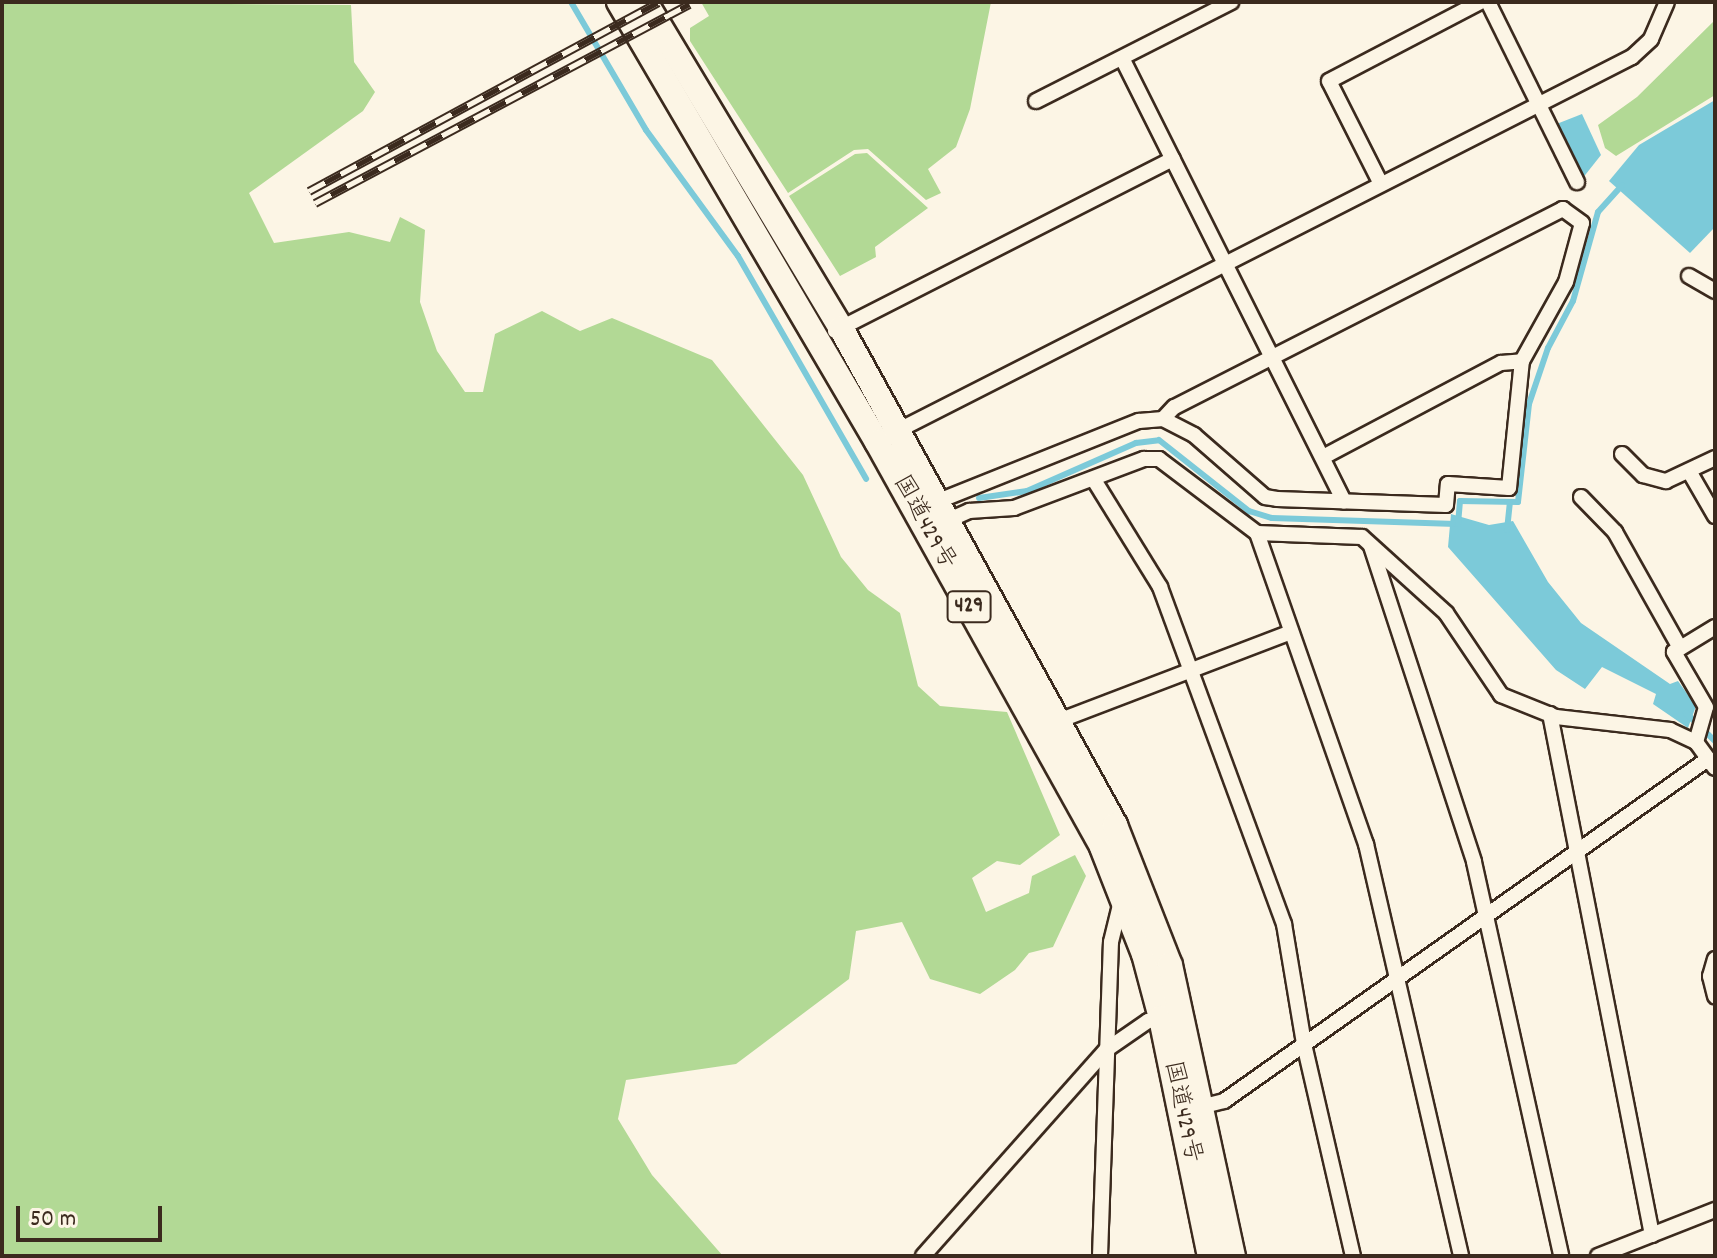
<!DOCTYPE html>
<html>
<head>
<meta charset="utf-8">
<style>
  body { margin:0 }
  #map { position:relative; width:1717px; height:1258px; overflow:hidden; background:#fcf5e5; font-family:Dekko,"Klee One",sans-serif }
  div>[style] { position:absolute }
  .green>* { inset:0; background:#b2d995 }
  .water>* { inset:0; background:#7ccad9 }
  .stream>* { height:6px; margin:-3px; padding:0 3px; transform-origin:3px; border-radius:3px; background:#7ccad9 }
  .roads { filter:drop-shadow(2px 0 #3b2a1e) drop-shadow(-2px 0 #3b2a1e) drop-shadow(0 2px #3b2a1e) drop-shadow(0 -2px #3b2a1e) }
  .minor>* { height:14px; margin:-7px; padding:0 7px; transform-origin:7px; border-radius:7px; background:#fcf5e5 }
  .trunk>* { height:24px; margin:-12px; padding:0 12px; transform-origin:12px; border-radius:12px; background:#fcf5e5 }
  .rail>* { height:9px; margin-top:-4.5px; transform-origin:0; background:repeating-linear-gradient(90deg,#fcf5e5 0 18px,#3b2a1e 0 36px); box-sizing:border-box; border-block:2px solid #3b2a1e }
  span { translate:-50% -50%; white-space:nowrap; text-align:center; line-height:1.15; -webkit-text-stroke:6px #fcf5e5; paint-order:stroke }
  .shield-label span { padding:2px 6px; background:#fcf5e5; border:2px solid; border-radius:6px; -webkit-text-stroke-width:0 }
  .shield-label { font-size:22px; color:#3b2a1e; font-weight:700 }
  .street-label { font-size:24px; color:#3b2a1e }
  .frame { position:absolute; inset:0; border:4px solid #3b2a1e; pointer-events:none }
  .scale { position:absolute; left:16px; top:1206px; width:146px; height:36px; box-sizing:border-box; border:4px solid #3b2a1e; border-top:0; padding-left:10px; font-size:24px; line-height:28px; white-space:nowrap; color:#3b2a1e; -webkit-text-stroke:6px #fcf5e5; paint-order:stroke }
</style>
</head>
<body>
<div id="map">
  <div class="green">
    <i style="clip-path:polygon(2px 2px,351px 5px,354px 62px,375px 92px,363px 111px,249px 193px,274px 243px,349px 232px,390px 242px,400px 217px,425px 230px,420px 302px,437px 351px,465px 392px,483px 392px,495px 334px,542px 311px,580px 331px,612px 318px,712px 360px,803px 475px,841px 557px,868px 590px,900px 613px,918px 686px,940px 706px,1007px 712px,1060px 835px,1020px 865px,997px 861px,972px 878px,986px 912px,1029px 893px,1032px 876px,1075px 855px,1086px 876px,1053px 947px,1029px 953px,1015px 970px,980px 994px,930px 979px,902px 922px,856px 931px,849px 979px,736px 1064px,626px 1080px,618px 1119px,652px 1175px,723px 1256px,2px 1256px)"></i>
    <i style="clip-path:polygon(701px 2px,991px 2px,970px 109px,956px 147px,928px 169px,941px 193px,926px 200px,868px 149px,854px 150px,788px 193px,690px 41px,690px 28px,709px 16px)"></i>
    <i style="clip-path:polygon(1715px 20px,1715px 95px,1616px 156px,1605px 148px,1598px 125px,1637px 97px)"></i>
    <i style="clip-path:polygon(867px 153px,928px 208px,875px 247px,876px 257px,840px 276px,789px 196px,855px 154px)"></i>
  </div>
  <div class="water">
    <i style="clip-path:polygon(1715px 100px,1715px 227px,1690px 253px,1609px 181px,1639px 145px)"></i>
    <i style="clip-path:polygon(1582px 114px,1601px 155px,1582px 179px,1554px 125px)"></i>
    <i style="clip-path:polygon(1451px 514px,1489px 525px,1513px 521px,1548px 582px,1581px 623px,1670px 684px,1678px 681px,1696px 706px,1688px 728px,1653px 704px,1656px 694px,1602px 667px,1585px 689px,1556px 670px,1448px 547px)"></i>
  </div>
  <div class="stream">
    <i style="left:571px;top:2px;width:148px;rotate:59.6deg"></i>
    <i style="left:646px;top:130px;width:156px;rotate:53.9deg"></i>
    <i style="left:738px;top:256px;width:257px;rotate:60.1deg"></i>
    <i style="left:979px;top:498px;width:49px;rotate:-8.3deg"></i>
    <i style="left:1027px;top:491px;width:119px;rotate:-23.8deg"></i>
    <i style="left:1136px;top:443px;width:23px;rotate:-7deg"></i>
    <i style="left:1159px;top:440px;width:115px;rotate:38.3deg"></i>
    <i style="left:1249px;top:511px;width:24px;rotate:17deg"></i>
    <i style="left:1272px;top:518px;width:184px;rotate:1.9deg"></i>
    <i style="left:1458px;top:524px;width:23px;rotate:-85deg"></i>
    <i style="left:1460px;top:501px;width:58px;rotate:1deg"></i>
    <i style="left:1518px;top:502px;width:99px;rotate:-83.6deg"></i>
    <i style="left:1529px;top:404px;width:59px;rotate:-71.3deg"></i>
    <i style="left:1548px;top:348px;width:53px;rotate:-62deg"></i>
    <i style="left:1573px;top:301px;width:92px;rotate:-74.3deg"></i>
    <i style="left:1598px;top:212px;width:36px;rotate:-48deg"></i>
    <i style="left:1507px;top:530px;width:28px;rotate:-84deg"></i>
    <i style="left:1686px;top:713px;width:40px;rotate:44deg"></i>
  </div>
  <div class="roads">
    <div class="minor">
      <i style="left:1488px;top:2px;width:201px;rotate:63.7deg"></i>
      <i style="left:1122px;top:58px;width:496px;rotate:63.4deg"></i>
      <i style="left:1036px;top:101px;width:219px;rotate:-26.9deg"></i>
      <i style="left:1381px;top:184px;width:115px;rotate:-116.8deg"></i>
      <i style="left:1329px;top:81px;width:170px;rotate:-27.6deg"></i>
      <i style="left:1689px;top:276px;width:30px;rotate:30deg"></i>
      <i style="left:835px;top:331px;width:379px;rotate:-27deg"></i>
      <i style="left:893px;top:433px;width:829px;rotate:-26.97deg"></i>
      <i style="left:1632px;top:57px;width:26px;rotate:-43deg"></i>
      <i style="left:1651px;top:39px;width:40px;rotate:-66.6deg"></i>
      <i style="left:1622px;top:454px;width:30px;rotate:45deg"></i>
      <i style="left:1643px;top:475px;width:24px;rotate:15deg"></i>
      <i style="left:1666px;top:481px;width:54px;rotate:-25.1deg"></i>
      <i style="left:1325px;top:456px;width:199px;rotate:-27.9deg"></i>
      <i style="left:1501px;top:363px;width:21px;rotate:-5deg"></i>
      <i style="left:1689px;top:471px;width:52px;rotate:60deg"></i>
      <i style="left:1094px;top:480px;width:126px;rotate:58.3deg"></i>
      <i style="left:1160px;top:587px;width:359px;rotate:69.8deg"></i>
      <i style="left:1284px;top:924px;width:122px;rotate:80.5deg"></i>
      <i style="left:1304px;top:1044px;width:218px;rotate:77deg"></i>
      <i style="left:1581px;top:497px;width:49px;rotate:45.8deg"></i>
      <i style="left:1615px;top:532px;width:133px;rotate:60.7deg"></i>
      <i style="left:931px;top:504px;width:224px;rotate:-21.8deg"></i>
      <i style="left:1139px;top:421px;width:24px;rotate:-5deg"></i>
      <i style="left:1163px;top:419px;width:35px;rotate:27deg"></i>
      <i style="left:1194px;top:435px;width:94px;rotate:41.1deg"></i>
      <i style="left:1265px;top:497px;width:12px;rotate:9deg"></i>
      <i style="left:1277px;top:499px;width:169px;rotate:2deg"></i>
      <i style="left:1446px;top:505px;width:21px;rotate:-85deg"></i>
      <i style="left:1448px;top:484px;width:61px;rotate:3.8deg"></i>
      <i style="left:1509px;top:488px;width:128px;rotate:-84.2deg"></i>
      <i style="left:1522px;top:361px;width:90px;rotate:-60.9deg"></i>
      <i style="left:1566px;top:282px;width:61px;rotate:-74.8deg"></i>
      <i style="left:1582px;top:223px;width:24px;rotate:-144deg"></i>
      <i style="left:1563px;top:209px;width:436px;rotate:153deg"></i>
      <i style="left:1174px;top:407px;width:16px;rotate:133deg"></i>
      <i style="left:942px;top:523px;width:30px;rotate:-24deg"></i>
      <i style="left:969px;top:511px;width:45px;rotate:-3.8deg"></i>
      <i style="left:1014px;top:508px;width:139px;rotate:-20.7deg"></i>
      <i style="left:1144px;top:459px;width:15px"></i>
      <i style="left:1159px;top:459px;width:123px;rotate:37.1deg"></i>
      <i style="left:1257px;top:533px;width:105px;rotate:2.2deg"></i>
      <i style="left:1362px;top:537px;width:113px;rotate:42.1deg"></i>
      <i style="left:1446px;top:613px;width:99px;rotate:56.1deg"></i>
      <i style="left:1501px;top:695px;width:59px;rotate:21.8deg"></i>
      <i style="left:1556px;top:717px;width:115px;rotate:6.5deg"></i>
      <i style="left:1670px;top:730px;width:29px;rotate:25deg"></i>
      <i style="left:1696px;top:742px;width:32px;rotate:54deg"></i>
      <i style="left:1257px;top:533px;width:330px;rotate:70.7deg"></i>
      <i style="left:1366px;top:844px;width:423px;rotate:77deg"></i>
      <i style="left:1371px;top:546px;width:332px;rotate:71.9deg"></i>
      <i style="left:1474px;top:862px;width:403px;rotate:77.5deg"></i>
      <i style="left:1550px;top:714px;width:531px;rotate:78.92deg"></i>
      <i style="left:1053px;top:723px;width:255px;rotate:-20.9deg"></i>
      <i style="left:1696px;top:742px;width:36px;rotate:-74deg"></i>
      <i style="left:1706px;top:707px;width:64px;rotate:-120.2deg"></i>
      <i style="left:1674px;top:652px;width:48px;rotate:-31.4deg"></i>
      <i style="left:1715px;top:959px;width:18px;rotate:106deg"></i>
      <i style="left:1710px;top:976px;width:21px;rotate:76deg"></i>
      <i style="left:1196px;top:1108px;width:29px;rotate:-14deg"></i>
      <i style="left:1224px;top:1101px;width:593px;rotate:-35.25deg"></i>
      <i style="left:923px;top:1256px;width:276px;rotate:-48.4deg"></i>
      <i style="left:1106px;top:1050px;width:51px;rotate:-34.6deg"></i>
      <i style="left:1148px;top:1021px;width:21px;rotate:-14deg"></i>
      <i style="left:1100px;top:1256px;width:314px;rotate:-88deg"></i>
      <i style="left:1111px;top:942px;width:42px;rotate:-76.3deg"></i>
      <i style="left:1598px;top:1256px;width:126px;rotate:-21.5deg"></i>
    </div>
    <div class="trunk">
      <i style="left:619px;top:2px;width:510px;rotate:59.61deg"></i>
      <i style="left:877px;top:442px;width:463px;rotate:60.9deg"></i>
      <i style="left:1102px;top:847px;width:115px;rotate:68.6deg"></i>
      <i style="left:1144px;top:954px;width:66px;rotate:75.1deg"></i>
      <i style="left:1161px;top:1018px;width:243px;rotate:78.4deg"></i>
      <i style="left:645px;top:2px;width:380px;rotate:59deg"></i>
      <i style="left:841px;top:328px;width:568px;rotate:61.13deg"></i>
      <i style="left:1115px;top:825px;width:150px;rotate:68.6deg"></i>
      <i style="left:1170px;top:965px;width:298px;rotate:77.8deg"></i>
    </div>
  </div>
  <div class="rail">
    <i style="left:309px;top:191px;width:397px;rotate:-28.4deg"></i>
    <i style="left:315px;top:203px;width:424px;rotate:-28deg"></i>
  </div>
  <div class="shield-label">
    <span style="left:969px;top:607px">429</span>
  </div>
  <div class="street-label">
    <span style="left:923px;top:523px;rotate:61deg">国道429号</span>
    <span style="left:1181px;top:1112px;rotate:78deg">国道429号</span>
  </div>
  <div class="frame"></div>
  <div class="scale">50 m</div>
</div>
</body>
</html>
